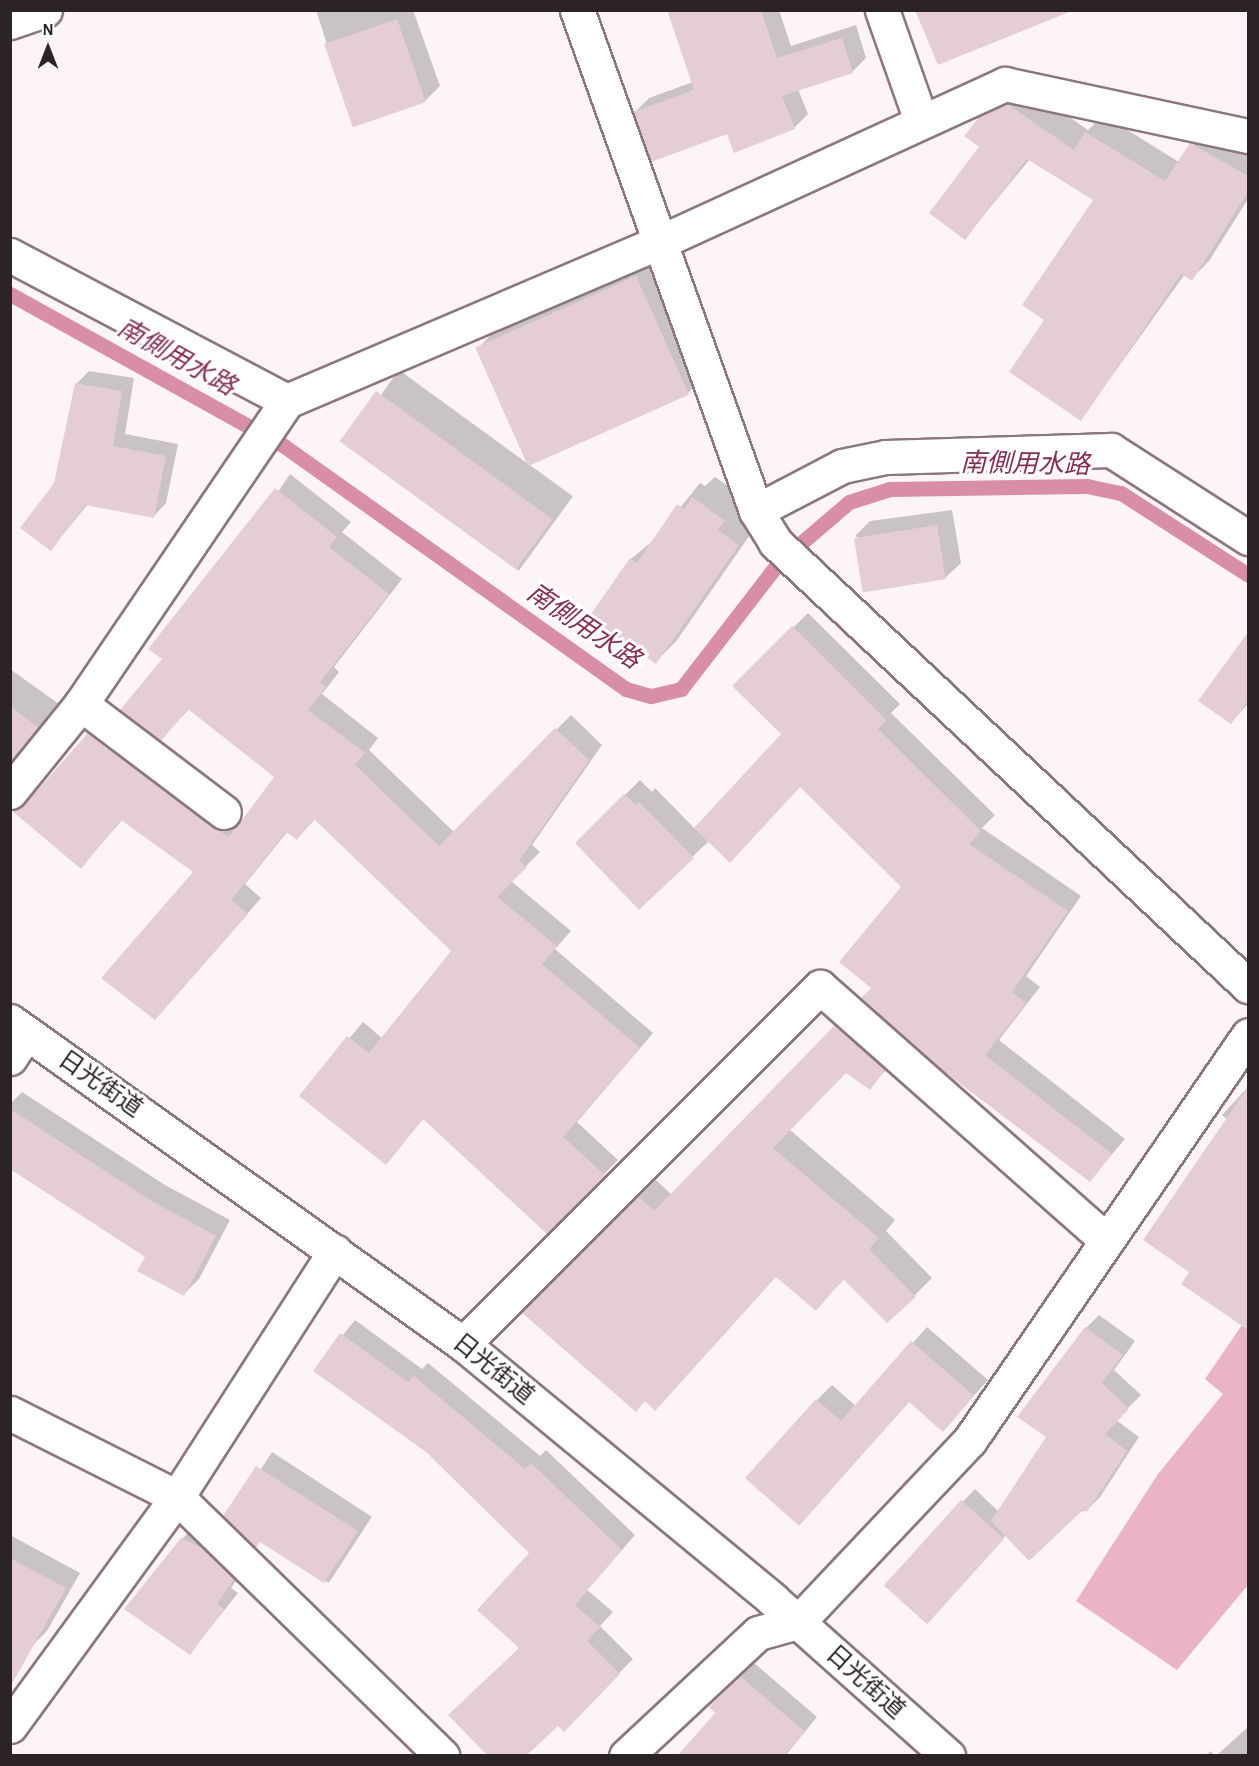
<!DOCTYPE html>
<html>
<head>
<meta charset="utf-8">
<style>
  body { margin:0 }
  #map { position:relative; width:1259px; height:1766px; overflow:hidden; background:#fdf4f6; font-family:"Alegreya Sans","Noto Sans JP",sans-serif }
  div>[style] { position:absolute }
  .green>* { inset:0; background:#ebb4c4 }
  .shadow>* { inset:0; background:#0003; transform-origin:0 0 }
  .stream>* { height:15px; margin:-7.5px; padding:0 7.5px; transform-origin:7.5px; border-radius:7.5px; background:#d88fa6 }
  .building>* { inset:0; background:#e4ced4; transform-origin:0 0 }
  .roads { filter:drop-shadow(2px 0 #8b777d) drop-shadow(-2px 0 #8b777d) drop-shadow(0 2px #8b777d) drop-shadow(0 -2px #8b777d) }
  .minor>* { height:33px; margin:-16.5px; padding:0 16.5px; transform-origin:16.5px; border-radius:16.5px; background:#fff }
  .highway>* { height:33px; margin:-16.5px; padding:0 16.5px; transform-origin:16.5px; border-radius:16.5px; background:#fff }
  span { translate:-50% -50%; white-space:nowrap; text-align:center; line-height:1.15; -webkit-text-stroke:6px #fff; paint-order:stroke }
  .street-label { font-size:24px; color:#2b2325 }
  .water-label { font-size:26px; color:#862e51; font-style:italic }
  .frame { position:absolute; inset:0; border:12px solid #2b2325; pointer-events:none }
  .north { position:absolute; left:18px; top:18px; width:60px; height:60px; -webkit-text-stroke:4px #fff; paint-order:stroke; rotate:0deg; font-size:16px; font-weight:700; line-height:24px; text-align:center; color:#2b2325 }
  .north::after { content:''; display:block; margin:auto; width:21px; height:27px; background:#2b2325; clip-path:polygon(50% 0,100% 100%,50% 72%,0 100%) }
</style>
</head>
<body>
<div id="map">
  <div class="green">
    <i style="clip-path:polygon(1248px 1316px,1248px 1585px,1177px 1670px,1076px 1601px,1158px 1474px,1223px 1394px,1205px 1379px)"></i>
  </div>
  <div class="shadow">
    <i style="clip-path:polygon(316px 10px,413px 10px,440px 86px,425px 101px,353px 126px)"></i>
    <i style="clip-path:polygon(669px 10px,779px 10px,791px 46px,856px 25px,866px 58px,852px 72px,798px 89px,808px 114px,794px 128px,728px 132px,635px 112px,649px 98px,693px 82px)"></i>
    <i style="clip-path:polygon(1026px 87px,1088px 130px,1103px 115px,1179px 162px,1209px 126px,1248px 149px,1248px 199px,1209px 261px,1191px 279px,1185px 274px,1081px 419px,1046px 319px,1095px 199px,1030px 159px,965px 238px,982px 147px,981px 117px,999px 99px)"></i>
    <i style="clip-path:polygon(658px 256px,710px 372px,688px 393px,477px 349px,499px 327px)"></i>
    <i style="left:399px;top:370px;width:215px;height:92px;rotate:36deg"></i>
    <i style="clip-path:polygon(89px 371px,134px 378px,125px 434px,178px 444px,166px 503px,154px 516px,88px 504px,51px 549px,55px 484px,77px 383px)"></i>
    <i style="clip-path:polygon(290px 474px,351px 522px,342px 532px,402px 579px,334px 667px,339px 672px,322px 694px,378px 738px,369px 750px,454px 832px,571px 715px,602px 745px,532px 845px,540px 852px,511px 881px,571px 931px,555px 949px,653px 1033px,577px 1122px,618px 1160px,547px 1232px,424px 1118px,385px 1163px,301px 1096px,363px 1022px,383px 1039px,453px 951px,316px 818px,297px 838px,288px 831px,245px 884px,261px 898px,155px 1018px,195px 872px,123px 819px,81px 867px,13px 810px,38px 791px,104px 719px,242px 822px,276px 777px,190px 708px,161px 739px,164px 659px)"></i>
    <i style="clip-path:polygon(715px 477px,746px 498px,759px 522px,677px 640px,656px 662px,631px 559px,655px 539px,700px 483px,705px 486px)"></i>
    <i style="clip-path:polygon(952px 510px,961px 563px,945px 578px,855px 536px,870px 521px)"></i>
    <i style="clip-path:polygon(808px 613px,900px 704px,891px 713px,995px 815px,982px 828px,1081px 896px,1026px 976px,1040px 987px,999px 1040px,1125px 1139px,1090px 1180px,874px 988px,903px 887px,801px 786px,709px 841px,639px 908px,577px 843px,640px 780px,652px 792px,655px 788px,695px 829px,783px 734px,734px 686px)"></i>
    <i style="clip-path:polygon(1248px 637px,1248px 704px,1231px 722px,1241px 645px)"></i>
    <i style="clip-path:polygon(10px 669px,59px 704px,17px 757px,10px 774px)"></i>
    <i style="clip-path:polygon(853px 1009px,902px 1052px,870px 1088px,846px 1071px,789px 1129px,895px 1220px,886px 1231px,932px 1278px,914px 1296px,845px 1278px,816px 1309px,777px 1276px,646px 1400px,523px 1312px,656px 1180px,672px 1195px)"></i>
    <i style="clip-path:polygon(1248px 1087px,1248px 1315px,1240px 1323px,1191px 1272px,1228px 1120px,1222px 1115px)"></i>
    <i style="clip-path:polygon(22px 1092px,165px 1185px,230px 1220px,199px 1279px,184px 1294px,147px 1256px,10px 1168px,10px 1104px)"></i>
    <i style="clip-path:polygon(1099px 1315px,1135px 1341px,1114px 1370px,1141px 1395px,1116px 1420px,1139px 1437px,1100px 1497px,1087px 1510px,1006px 1535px,935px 1613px,885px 1584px,975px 1489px,999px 1512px,1048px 1437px,1086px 1328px)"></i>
    <i style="clip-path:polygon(355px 1320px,422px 1369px,428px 1363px,540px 1456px,546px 1450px,635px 1535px,587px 1590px,613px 1612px,600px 1626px,633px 1659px,564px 1729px,559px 1724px,525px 1756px,489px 1756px,450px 1715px,520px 1648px,531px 1553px,427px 1451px,315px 1370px)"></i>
    <i style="clip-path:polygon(927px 1327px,988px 1380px,943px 1430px,910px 1401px,799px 1524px,817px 1400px,832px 1385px,856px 1406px)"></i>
    <i style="left:272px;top:1452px;width:119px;height:79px;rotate:33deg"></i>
    <i style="clip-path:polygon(197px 1524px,248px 1563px,231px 1588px,238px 1593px,190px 1653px,182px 1539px)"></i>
    <i style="clip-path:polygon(10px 1535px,80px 1573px,47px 1631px,32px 1646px,10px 1634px)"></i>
    <i style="clip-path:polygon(754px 1663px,817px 1717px,785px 1756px,680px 1756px,717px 1713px,711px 1707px)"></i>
    <i style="clip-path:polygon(1248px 1727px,1248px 1756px,1216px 1756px)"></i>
    <i style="clip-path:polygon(1211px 1751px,1215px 1756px,1205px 1756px)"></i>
  </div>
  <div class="stream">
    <i style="left:10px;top:294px;width:313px;rotate:29deg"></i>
    <i style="left:284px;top:446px;width:420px;rotate:35.4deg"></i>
    <i style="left:626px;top:689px;width:26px;rotate:16deg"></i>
    <i style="left:651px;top:696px;width:31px;rotate:-13deg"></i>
    <i style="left:681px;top:689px;width:160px;rotate:-52.3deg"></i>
    <i style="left:779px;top:562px;width:92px;rotate:-40.6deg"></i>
    <i style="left:849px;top:502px;width:43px;rotate:-17.6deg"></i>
    <i style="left:890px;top:489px;width:197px;rotate:-0.9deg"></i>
    <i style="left:1087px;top:486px;width:35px;rotate:12deg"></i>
    <i style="left:1121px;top:493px;width:151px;rotate:32.8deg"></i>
  </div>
  <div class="building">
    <i style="clip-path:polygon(667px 10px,761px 10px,777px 58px,842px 38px,853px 73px,782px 96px,795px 129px,734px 153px,727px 134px,651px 162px,633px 112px,694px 90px)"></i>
    <i style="clip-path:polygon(915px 10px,1069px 10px,1069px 12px,938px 65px)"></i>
    <i style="left:397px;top:19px;width:88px;height:77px;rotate:71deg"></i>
    <i style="clip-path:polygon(1007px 104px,1074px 150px,1085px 132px,1165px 181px,1190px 143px,1248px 176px,1248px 192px,1192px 281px,1181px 274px,1081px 421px,1009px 372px,1044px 320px,1022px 305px,1093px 200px,1027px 159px,965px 240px,929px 213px,979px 147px,964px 136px,980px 116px)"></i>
    <i style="left:636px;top:276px;width:130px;height:176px;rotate:66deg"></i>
    <i style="clip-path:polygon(75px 383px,122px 391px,113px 446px,166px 456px,154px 518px,85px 505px,51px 551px,20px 528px,54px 483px)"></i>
    <i style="left:376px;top:391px;width:218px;height:62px;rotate:36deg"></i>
    <i style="clip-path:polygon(275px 488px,337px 537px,329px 547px,389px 594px,320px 682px,326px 687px,308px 710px,365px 753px,355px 765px,439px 846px,555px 728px,589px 760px,519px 861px,527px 867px,497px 897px,557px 946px,542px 964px,640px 1048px,563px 1137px,605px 1175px,547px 1234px,423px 1119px,386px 1165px,299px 1096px,347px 1036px,369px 1053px,451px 951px,314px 819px,297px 840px,286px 832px,231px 900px,248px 914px,155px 1020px,101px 978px,193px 872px,121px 820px,81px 869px,11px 810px,25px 804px,88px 733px,228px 837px,239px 824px,274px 777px,188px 709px,161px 741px,120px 710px,162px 659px,148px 649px)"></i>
    <i style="clip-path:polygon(692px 497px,725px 521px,718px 530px,739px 545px,656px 664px,589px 617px,630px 558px,637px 563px,677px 504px,684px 509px)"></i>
    <i style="left:937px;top:525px;width:55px;height:84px;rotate:81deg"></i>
    <i style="clip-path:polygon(792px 626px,886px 720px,878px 729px,981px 831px,969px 844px,1068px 911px,1012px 992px,1026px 1003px,985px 1055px,1112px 1154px,1090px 1182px,942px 1070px,861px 998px,871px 988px,839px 962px,901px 887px,800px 787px,730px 863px,694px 828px,781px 734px,732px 686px)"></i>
    <i style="clip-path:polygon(1248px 632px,1248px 700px,1231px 724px,1198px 701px)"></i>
    <i style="clip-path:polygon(10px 706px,38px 727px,10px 762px)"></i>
    <i style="clip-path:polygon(624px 794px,636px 805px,639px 802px,694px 858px,639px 910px,575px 843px)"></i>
    <i style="clip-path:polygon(835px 1025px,885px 1070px,870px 1090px,846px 1073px,773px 1148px,879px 1238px,869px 1249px,916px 1297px,887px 1323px,843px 1279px,816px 1311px,776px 1277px,655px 1411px,645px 1401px,636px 1412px,521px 1312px,638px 1196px,654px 1211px)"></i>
    <i style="clip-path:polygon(1248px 1087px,1248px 1330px,1181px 1284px,1189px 1272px,1143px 1240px)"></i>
    <i style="clip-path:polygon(10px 1109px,150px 1200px,216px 1236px,184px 1296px,137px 1271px,145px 1257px,10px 1169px)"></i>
    <i style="clip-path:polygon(1085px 1327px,1123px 1355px,1102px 1383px,1129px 1409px,1105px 1434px,1127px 1451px,1087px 1512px,1083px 1510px,1029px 1561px,991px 1521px,1046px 1437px,1017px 1417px)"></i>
    <i style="clip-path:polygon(340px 1333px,408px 1382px,414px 1376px,525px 1469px,531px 1463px,622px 1550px,575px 1605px,600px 1627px,587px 1641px,620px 1674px,564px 1732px,558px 1726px,527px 1755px,487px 1755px,448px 1715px,519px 1648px,477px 1610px,529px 1553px,426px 1452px,313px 1371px)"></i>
    <i style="clip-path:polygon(911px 1341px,974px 1396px,943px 1432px,909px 1402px,799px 1526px,745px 1478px,816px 1399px,841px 1421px)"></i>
    <i style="clip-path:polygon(256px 1466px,358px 1531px,324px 1583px,260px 1542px,256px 1548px,223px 1516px)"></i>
    <i style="left:961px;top:1500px;width:58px;height:115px;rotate:42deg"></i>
    <i style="clip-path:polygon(181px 1538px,202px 1548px,234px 1579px,217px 1604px,224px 1609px,190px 1655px,124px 1609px)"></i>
    <i style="clip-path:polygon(10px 1558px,66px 1588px,10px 1687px)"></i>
    <i style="clip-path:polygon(740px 1676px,805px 1732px,784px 1755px,678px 1755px,715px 1713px,709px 1707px)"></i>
  </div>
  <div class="roads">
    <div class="minor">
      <i style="left:577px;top:10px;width:532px;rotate:70.34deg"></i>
      <i style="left:756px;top:511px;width:36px;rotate:58deg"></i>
      <i style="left:775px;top:542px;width:649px;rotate:43.19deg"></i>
      <i style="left:882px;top:10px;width:118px;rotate:70.6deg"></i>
      <i style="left:10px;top:22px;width:37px;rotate:-19deg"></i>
      <i style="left:10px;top:255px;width:313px;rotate:27.8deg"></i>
      <i style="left:287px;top:401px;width:403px;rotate:-23.1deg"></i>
      <i style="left:658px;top:243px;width:382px;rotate:-24.6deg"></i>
      <i style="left:1005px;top:84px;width:249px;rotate:12.1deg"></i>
      <i style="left:756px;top:511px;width:97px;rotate:-27.6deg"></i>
      <i style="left:842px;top:466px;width:45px;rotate:-11.6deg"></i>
      <i style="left:886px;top:457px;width:225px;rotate:-1.8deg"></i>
      <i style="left:1111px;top:450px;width:163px;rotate:32.7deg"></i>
      <i style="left:81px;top:704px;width:179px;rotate:37.1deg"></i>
      <i style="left:10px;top:792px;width:113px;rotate:-51.1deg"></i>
      <i style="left:81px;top:704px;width:366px;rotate:-55.8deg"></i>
      <i style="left:10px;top:1058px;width:30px;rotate:-57deg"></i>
      <i style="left:463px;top:1344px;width:505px;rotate:-45deg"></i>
      <i style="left:820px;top:987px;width:383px;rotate:41.5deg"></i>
      <i style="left:10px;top:1413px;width:187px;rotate:26.7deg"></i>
      <i style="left:177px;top:1497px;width:371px;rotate:44.3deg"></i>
      <i style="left:10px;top:1726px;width:283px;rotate:-53.9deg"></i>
      <i style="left:177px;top:1497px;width:292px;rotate:-57.3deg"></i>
      <i style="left:626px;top:1756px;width:180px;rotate:-43deg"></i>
      <i style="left:758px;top:1633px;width:41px;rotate:-15.4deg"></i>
      <i style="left:798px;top:1622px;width:250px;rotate:-46.6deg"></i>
      <i style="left:970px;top:1440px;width:491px;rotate:-55.5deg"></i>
    </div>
    <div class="highway">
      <i style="left:10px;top:1021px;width:556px;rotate:35.49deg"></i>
      <i style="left:463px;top:1344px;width:401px;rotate:39.5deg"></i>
      <i style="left:772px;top:1599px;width:236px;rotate:41.7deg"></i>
    </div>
  </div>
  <div class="street-label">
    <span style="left:100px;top:1085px;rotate:35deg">日光街道</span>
    <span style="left:493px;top:1370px;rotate:39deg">日光街道</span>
    <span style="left:865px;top:1683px;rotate:42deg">日光街道</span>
  </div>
  <div class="water-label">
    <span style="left:176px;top:358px;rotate:29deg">南側用水路</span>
    <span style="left:1025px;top:465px;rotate:1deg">南側用水路</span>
    <span style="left:583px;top:627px;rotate:34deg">南側用水路</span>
  </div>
  <div class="frame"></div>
  <div class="north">N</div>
</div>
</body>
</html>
